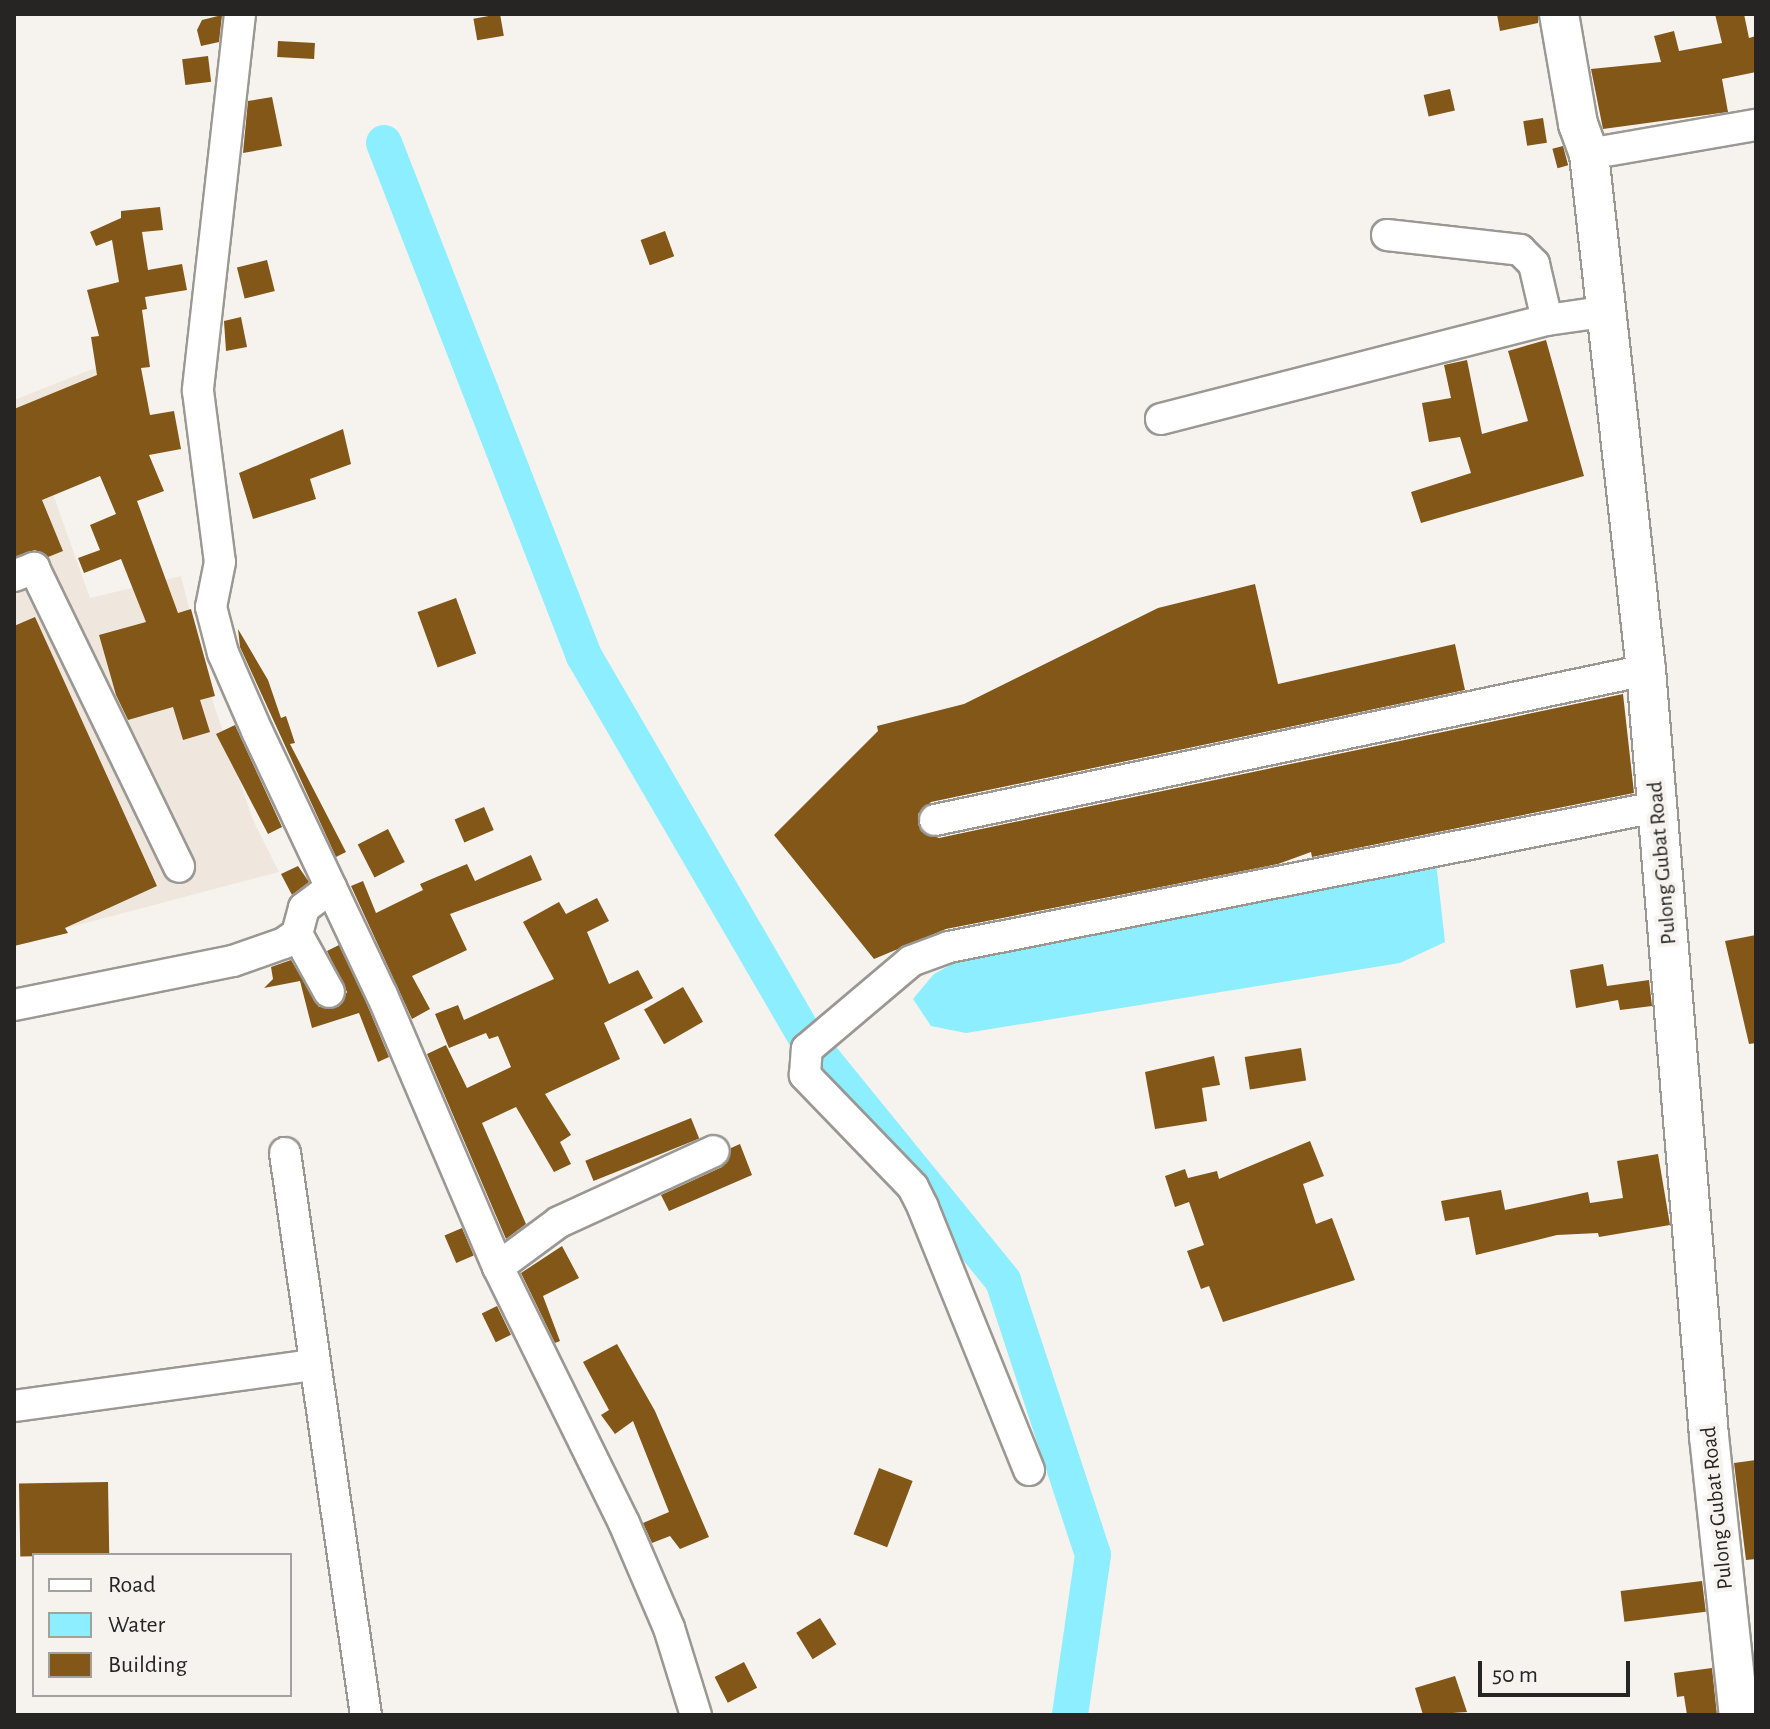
<!DOCTYPE html>
<html>
<head>
<meta charset="utf-8">
<style>
  body { margin:0 }
  #map { position:relative; width:1770px; height:1729px; overflow:hidden; background:#f6f3ef; font-family:"Alegreya Sans",sans-serif }
  div>[style] { position:absolute }
  .built>* { inset:0; background:#efe7dd }
  .water>* { inset:0; background:#8ceefe }
  .river>* { height:36px; margin:-18px; padding:0 18px; transform-origin:18px; border-radius:18px; background:#8ceefe }
  .building>* { inset:0; background:#825718; transform-origin:0 0 }
  .roads { filter:drop-shadow(2px 0 #9b9894) drop-shadow(-2px 0 #9b9894) drop-shadow(0 2px #9b9894) drop-shadow(0 -2px #9b9894) }
  .minor>* { height:30px; margin:-15px; padding:0 15px; transform-origin:15px; border-radius:15px; background:#fff }
  .major>* { height:38px; margin:-19px; padding:0 19px; transform-origin:19px; border-radius:19px; background:#fff }
  span { translate:-50% -50%; white-space:nowrap; text-align:center; line-height:1.15; -webkit-text-stroke:8px #f6f3ef; paint-order:stroke }
  .street-label { font-size:22px; color:#262524 }
  .frame { position:absolute; inset:0; border:16px solid #262524; pointer-events:none }
  .legend { position:absolute; left:32px; top:1553px; width:260px; height:144px; box-sizing:border-box; background:#f6f3ef; border:2px solid #a3a19e; margin:0; padding:10px 14px; list-style:none; font-size:24px; color:#262524 }
  .legend li { display:flex; align-items:center; gap:16px; height:40px }
  .legend b { width:40px; border:2px solid #a3a19e }
  .scale { position:absolute; left:1478px; top:1661px; width:152px; height:36px; box-sizing:border-box; border:4px solid #262524; border-top:0; padding-left:10px; font-size:24px; line-height:28px; white-space:nowrap; color:#262524; -webkit-text-stroke:6px #f6f3ef; paint-order:stroke }
</style>
</head>
<body>
<div id="map">
  <div class="built">
    <i style="clip-path:polygon(100px 366px,126px 440px,48px 480px,90px 598px,181px 576px,211px 696px,253px 820px,279px 872px,14px 942px,14px 400px)"></i>
  </div>
  <div class="water">
    <i style="clip-path:polygon(1436px 862px,1445px 942px,1400px 963px,966px 1033px,931px 1026px,913px 999px,934px 974px,972px 953px)"></i>
  </div>
  <div class="river">
    <i style="left:384px;top:143px;width:551px;rotate:68.7deg"></i>
    <i style="left:584px;top:656px;width:441px;rotate:59.8deg"></i>
    <i style="left:818px;top:1053px;width:294px;rotate:50.9deg"></i>
    <i style="left:1003px;top:1281px;width:288px;rotate:71.8deg"></i>
    <i style="left:1093px;top:1555px;width:162px;rotate:98.2deg"></i>
  </div>
  <div class="building">
    <i style="left:500px;top:14px;width:22px;height:27px;rotate:80deg"></i>
    <i style="clip-path:polygon(1497px 14px,1538px 14px,1538px 23px,1500px 31px)"></i>
    <i style="clip-path:polygon(1715px 14px,1744px 14px,1749px 38px,1756px 36px,1756px 72px,1722px 79px,1728px 112px,1603px 129px,1591px 69px,1661px 62px,1654px 36px,1674px 31px,1679px 51px,1722px 43px)"></i>
    <i style="clip-path:polygon(222px 15px,219px 42px,201px 46px,197px 30px,202px 20px)"></i>
    <i style="left:278px;top:41px;width:37px;height:16px;rotate:3deg"></i>
    <i style="left:208px;top:56px;width:26px;height:26px;rotate:83deg"></i>
    <i style="left:1450px;top:89px;width:22px;height:27px;rotate:77deg"></i>
    <i style="clip-path:polygon(272px 97px,282px 146px,243px 153px,248px 101px)"></i>
    <i style="left:1543px;top:118px;width:25px;height:20px;rotate:81deg"></i>
    <i style="left:1563px;top:146px;width:20px;height:11px;rotate:75deg"></i>
    <i style="clip-path:polygon(160px 207px,163px 230px,142px 232px,148px 270px,182px 264px,187px 290px,145px 297px,147px 309px,142px 310px,150px 367px,141px 368px,150px 415px,174px 411px,181px 449px,149px 455px,164px 491px,137px 501px,178px 613px,191px 609px,215px 696px,200px 700px,210px 732px,183px 740px,173px 707px,128px 720px,116px 695px,99px 635px,146px 622px,121px 559px,84px 573px,78px 558px,100px 550px,90px 525px,116px 514px,100px 476px,42px 500px,63px 551px,48px 557px,35px 550px,14px 557px,14px 409px,97px 375px,91px 337px,99px 336px,87px 290px,119px 282px,112px 240px,96px 246px,90px 232px,121px 218px,121px 211px)"></i>
    <i style="left:665px;top:231px;width:27px;height:26px;rotate:70deg"></i>
    <i style="left:267px;top:260px;width:32px;height:31px;rotate:76deg"></i>
    <i style="clip-path:polygon(241px 317px,247px 347px,226px 351px,224px 321px)"></i>
    <i style="clip-path:polygon(1546px 340px,1584px 476px,1421px 523px,1411px 492px,1471px 473px,1460px 437px,1429px 442px,1422px 403px,1451px 398px,1444px 365px,1467px 360px,1482px 434px,1528px 421px,1508px 351px)"></i>
    <i style="clip-path:polygon(343px 429px,351px 464px,310px 479px,316px 499px,253px 519px,239px 473px)"></i>
    <i style="clip-path:polygon(1255px 584px,1278px 684px,1455px 644px,1465px 690px,931px 802px,918px 814px,921px 831px,939px 838px,1623px 694px,1634px 793px,1312px 857px,1311px 852px,1278px 864px,946px 929px,874px 959px,774px 835px,878px 731px,877px 726px,964px 704px,1158px 608px)"></i>
    <i style="left:456px;top:598px;width:59px;height:41px;rotate:70deg"></i>
    <i style="clip-path:polygon(35px 617px,157px 886px,65px 928px,68px 933px,14px 946px,14px 626px)"></i>
    <i style="clip-path:polygon(238px 629px,268px 680px,281px 718px,286px 716px,295px 743px,290px 744px,346px 852px,336px 857px,240px 647px)"></i>
    <i style="clip-path:polygon(235px 725px,282px 827px,268px 834px,216px 734px)"></i>
    <i style="left:484px;top:807px;width:25px;height:32px;rotate:67deg"></i>
    <i style="left:388px;top:829px;width:37px;height:34px;rotate:63deg"></i>
    <i style="clip-path:polygon(531px 855px,542px 880px,450px 914px,467px 950px,412px 976px,430px 1009px,412px 1019px,351px 886px,363px 881px,376px 913px,423px 890px,420px 884px,467px 864px,475px 881px)"></i>
    <i style="clip-path:polygon(298px 866px,309px 882px,292px 895px,281px 874px)"></i>
    <i style="clip-path:polygon(597px 898px,609px 921px,587px 932px,609px 984px,638px 970px,653px 998px,604px 1023px,620px 1059px,545px 1094px,571px 1135px,560px 1142px,571px 1164px,554px 1172px,516px 1107px,482px 1123px,526px 1224px,506px 1239px,427px 1054px,446px 1045px,467px 1088px,511px 1067px,498px 1036px,489px 1039px,486px 1033px,449px 1048px,435px 1014px,458px 1005px,464px 1020px,554px 979px,523px 922px,559px 902px,566px 914px)"></i>
    <i style="clip-path:polygon(1756px 935px,1756px 1043px,1749px 1044px,1725px 941px)"></i>
    <i style="clip-path:polygon(339px 945px,366px 1002px,389px 1057px,378px 1062px,359px 1013px,312px 1028px,300px 981px,264px 988px,273px 979px,271px 967px,291px 960px,319px 1007px,338px 1007px,347px 992px,327px 951px)"></i>
    <i style="clip-path:polygon(1603px 964px,1607px 986px,1649px 980px,1652px 1006px,1620px 1010px,1618px 1000px,1576px 1008px,1570px 970px)"></i>
    <i style="left:683px;top:987px;width:40px;height:45px;rotate:60deg"></i>
    <i style="left:1301px;top:1048px;width:33px;height:57px;rotate:81deg"></i>
    <i style="clip-path:polygon(1214px 1056px,1220px 1085px,1202px 1088px,1207px 1121px,1155px 1129px,1145px 1072px)"></i>
    <i style="left:691px;top:1118px;width:22px;height:114px;rotate:68deg"></i>
    <i style="clip-path:polygon(1310px 1141px,1324px 1176px,1303px 1184px,1316px 1224px,1332px 1218px,1355px 1280px,1223px 1322px,1209px 1286px,1201px 1289px,1187px 1251px,1204px 1245px,1189px 1202px,1175px 1207px,1165px 1176px,1185px 1169px,1188px 1178px,1217px 1171px,1219px 1179px)"></i>
    <i style="clip-path:polygon(740px 1144px,752px 1175px,669px 1211px,661px 1195px,722px 1167px,731px 1148px)"></i>
    <i style="clip-path:polygon(1658px 1154px,1670px 1225px,1599px 1237px,1598px 1233px,1557px 1235px,1476px 1255px,1469px 1217px,1445px 1221px,1441px 1201px,1501px 1190px,1505px 1210px,1588px 1192px,1590px 1203px,1623px 1198px,1617px 1161px)"></i>
    <i style="left:462px;top:1228px;width:30px;height:19px;rotate:67deg"></i>
    <i style="clip-path:polygon(562px 1246px,579px 1278px,543px 1296px,560px 1341px,555px 1343px,521px 1273px)"></i>
    <i style="left:497px;top:1306px;width:32px;height:17px;rotate:64deg"></i>
    <i style="clip-path:polygon(617px 1344px,655px 1411px,709px 1537px,680px 1549px,670px 1536px,652px 1543px,643px 1523px,669px 1512px,633px 1421px,615px 1434px,601px 1415px,609px 1410px,583px 1362px)"></i>
    <i style="clip-path:polygon(1756px 1460px,1756px 1559px,1746px 1560px,1734px 1463px)"></i>
    <i style="left:879px;top:1468px;width:36px;height:71px;rotate:21deg"></i>
    <i style="left:108px;top:1482px;width:73px;height:89px;rotate:89deg"></i>
    <i style="left:1702px;top:1581px;width:31px;height:82px;rotate:83deg"></i>
    <i style="left:820px;top:1618px;width:31px;height:28px;rotate:58deg"></i>
    <i style="left:744px;top:1662px;width:29px;height:33px;rotate:63deg"></i>
    <i style="clip-path:polygon(1712px 1668px,1717px 1715px,1687px 1715px,1684px 1696px,1677px 1697px,1674px 1673px)"></i>
    <i style="clip-path:polygon(1455px 1676px,1467px 1712px,1423px 1715px,1415px 1688px)"></i>
  </div>
  <div class="roads">
    <div class="minor">
      <i style="left:240px;top:14px;width:379px;rotate:96.4deg"></i>
      <i style="left:198px;top:391px;width:172px;rotate:82.7deg"></i>
      <i style="left:220px;top:562px;width:46px;rotate:101.3deg"></i>
      <i style="left:211px;top:607px;width:48px;rotate:75.4deg"></i>
      <i style="left:223px;top:653px;width:85px;rotate:66.4deg"></i>
      <i style="left:257px;top:731px;width:292px;rotate:64.7deg"></i>
      <i style="left:382px;top:995px;width:296px;rotate:66.9deg"></i>
      <i style="left:498px;top:1267px;width:285px;rotate:63.8deg"></i>
      <i style="left:624px;top:1523px;width:114px;rotate:66.8deg"></i>
      <i style="left:669px;top:1628px;width:91px;rotate:72.8deg"></i>
      <i style="left:1589px;top:154px;width:169px;rotate:-9.9deg"></i>
      <i style="left:1387px;top:235px;width:134px;rotate:6.4deg"></i>
      <i style="left:1520px;top:250px;width:20px;rotate:45deg"></i>
      <i style="left:1534px;top:264px;width:57px;rotate:76.9deg"></i>
      <i style="left:1161px;top:419px;width:398px;rotate:-14.4deg"></i>
      <i style="left:1547px;top:320px;width:57px;rotate:-8.1deg"></i>
      <i style="left:14px;top:576px;width:22px;rotate:-22deg"></i>
      <i style="left:34px;top:568px;width:332px;rotate:64.1deg"></i>
      <i style="left:935px;top:820px;width:727px;rotate:-11.91deg"></i>
      <i style="left:297px;top:934px;width:66px;rotate:61.1deg"></i>
      <i style="left:14px;top:1005px;width:223px;rotate:-11.4deg"></i>
      <i style="left:233px;top:961px;width:54px;rotate:-19.4deg"></i>
      <i style="left:284px;top:943px;width:16px;rotate:-35deg"></i>
      <i style="left:297px;top:934px;width:27px;rotate:-75deg"></i>
      <i style="left:304px;top:908px;width:34px;rotate:-37deg"></i>
      <i style="left:285px;top:1153px;width:568px;rotate:81.8deg"></i>
      <i style="left:498px;top:1267px;width:76px;rotate:-36.4deg"></i>
      <i style="left:559px;top:1222px;width:170px;rotate:-24.6deg"></i>
      <i style="left:14px;top:1406px;width:304px;rotate:-7.8deg"></i>
      <i style="left:1029px;top:1470px;width:284px;rotate:-112deg"></i>
      <i style="left:923px;top:1207px;width:22px;rotate:-117deg"></i>
      <i style="left:913px;top:1187px;width:156px;rotate:-134deg"></i>
      <i style="left:805px;top:1075px;width:26px;rotate:-86deg"></i>
      <i style="left:807px;top:1049px;width:136px;rotate:-40.2deg"></i>
      <i style="left:911px;top:961px;width:40px;rotate:-20.2deg"></i>
      <i style="left:949px;top:947px;width:722px;rotate:-11.19deg"></i>
    </div>
    <div class="major">
      <i style="left:1559px;top:14px;width:112px;rotate:80.2deg"></i>
      <i style="left:1578px;top:124px;width:32px;rotate:70deg"></i>
      <i style="left:1589px;top:154px;width:519px;rotate:83.7deg"></i>
      <i style="left:1646px;top:670px;width:769px;rotate:85.3deg"></i>
      <i style="left:1709px;top:1436px;width:281px;rotate:83.9deg"></i>
    </div>
  </div>
  <div class="street-label">
    <span style="left:1662px;top:863px;rotate:-95deg">Pulong Gubat Road</span>
    <span style="left:1717px;top:1508px;rotate:-96deg">Pulong Gubat Road</span>
  </div>
  <div class="frame"></div>
  <ul class="legend">
  <li><b style="height:10px;background:#fff"></b>Road</li>
  <li><b style="height:22px;background:#8ceefe"></b>Water</li>
  <li><b style="height:22px;background:#825718"></b>Building</li>
  </ul>
  <div class="scale">50 m</div>
</div>
</body>
</html>
